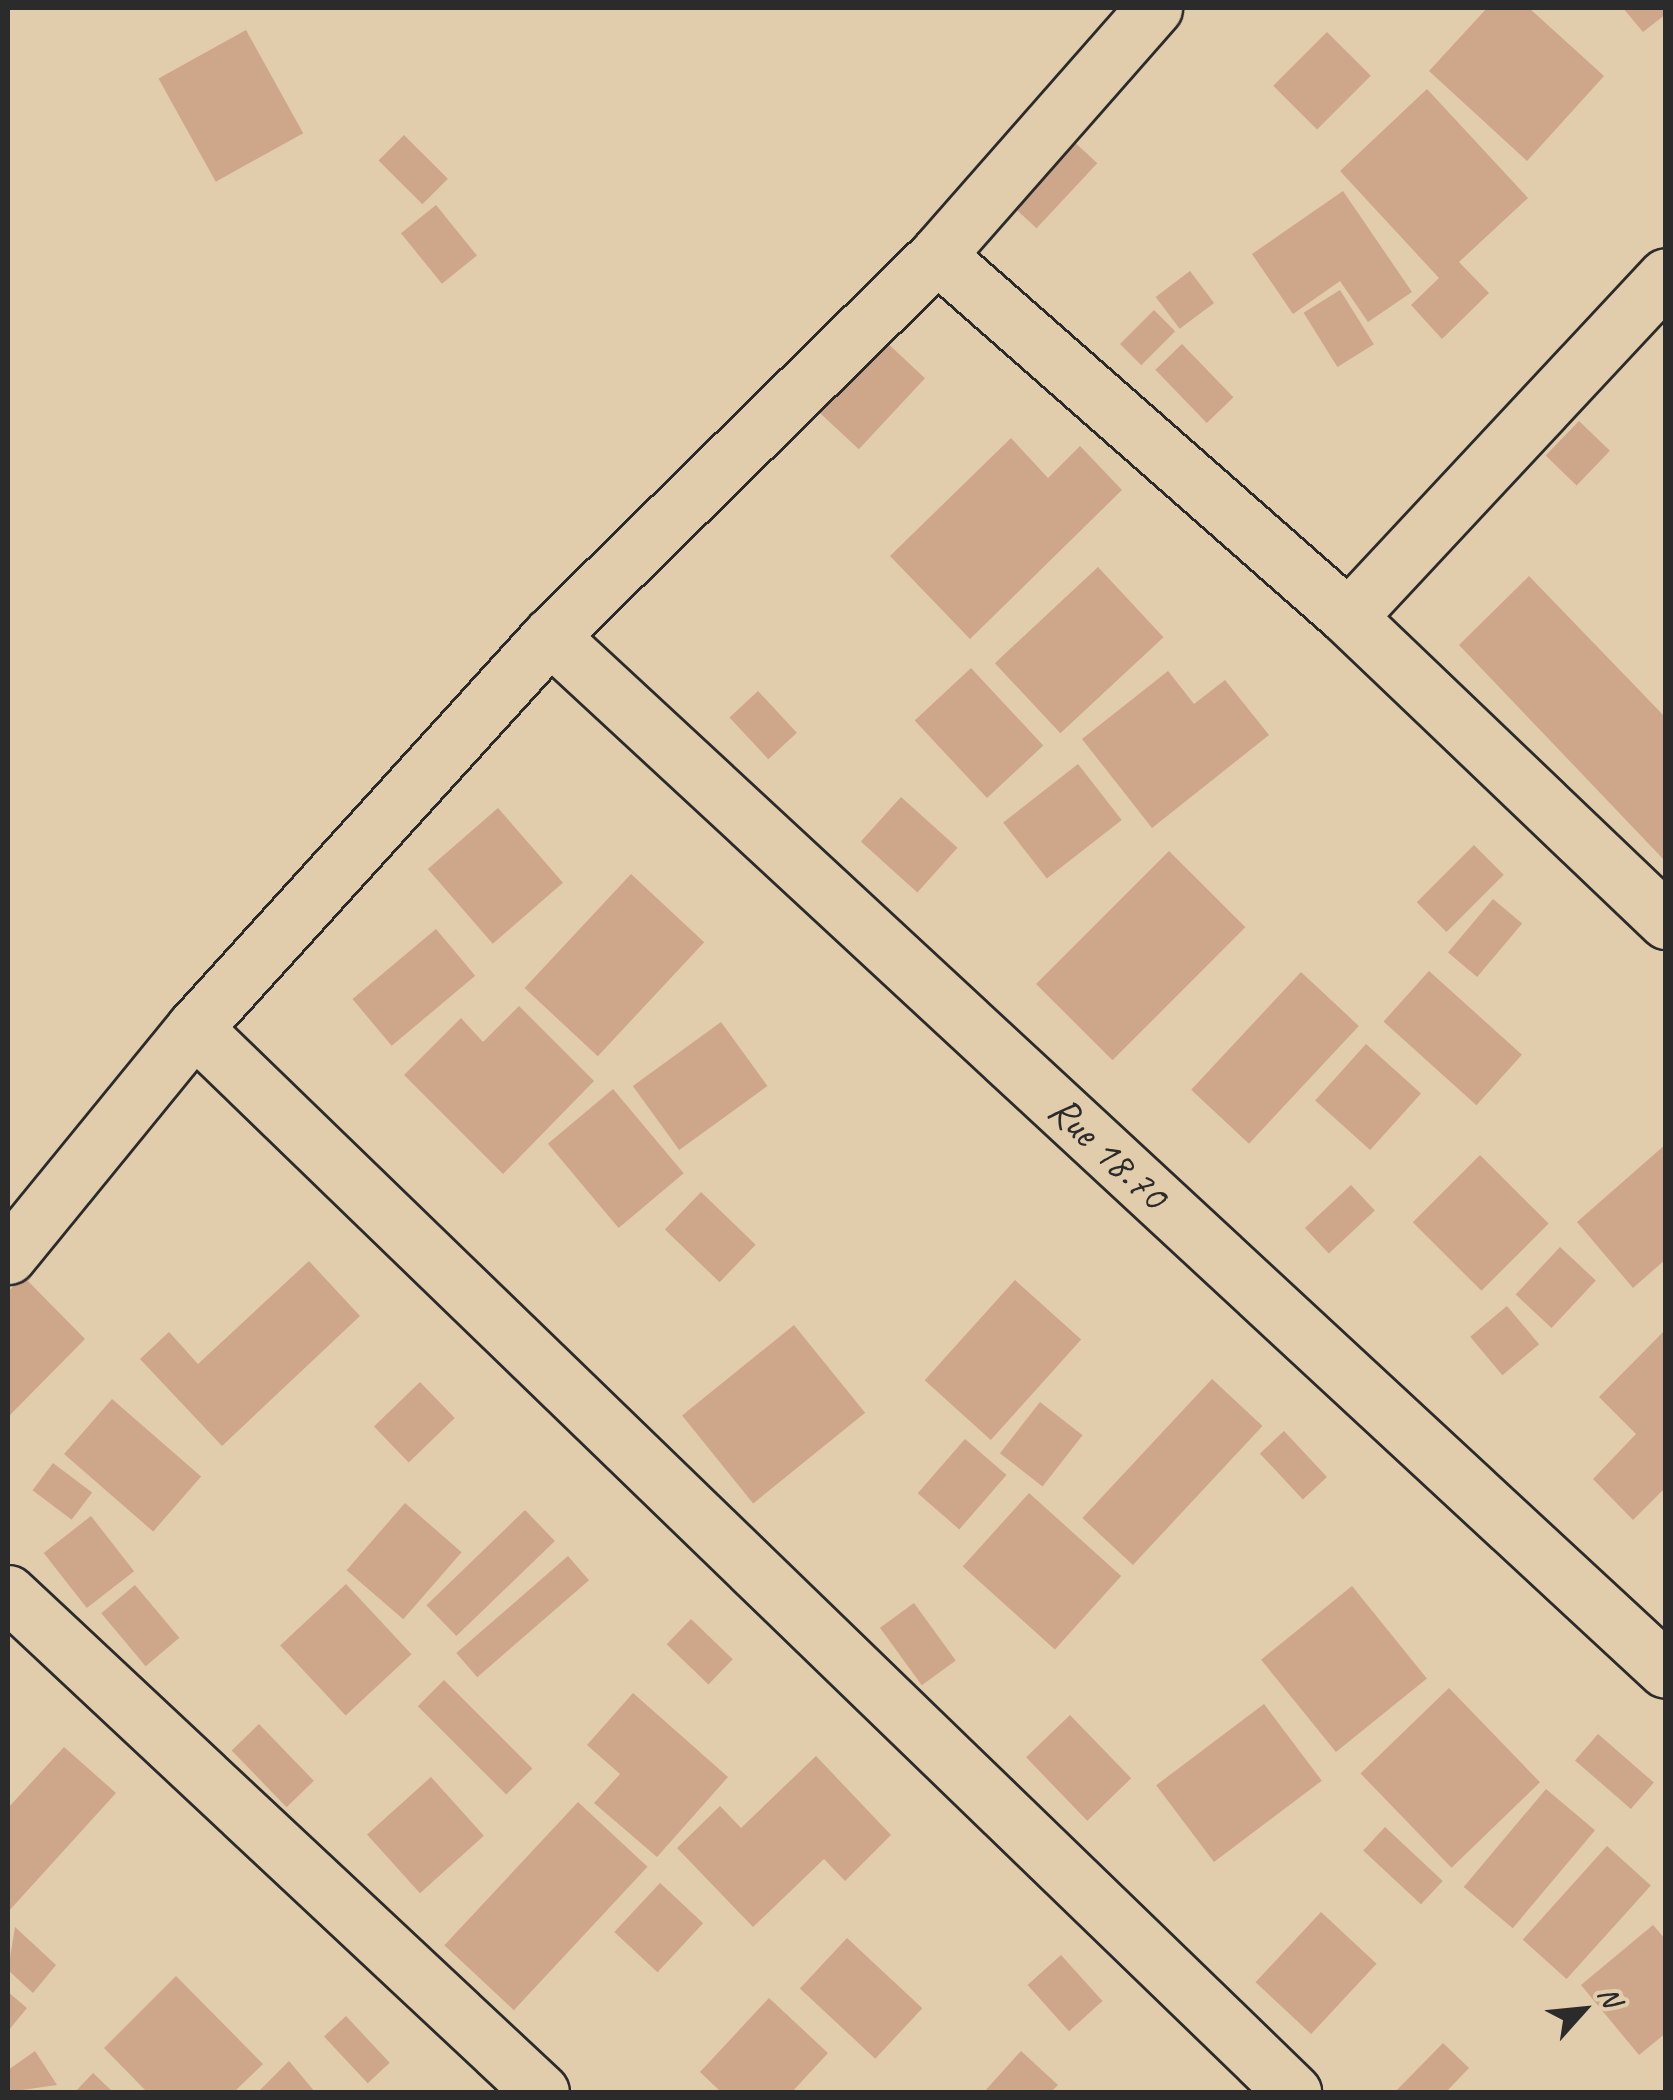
<!DOCTYPE html>
<html>
<head>
<meta charset="utf-8">
<style>
  body { margin:0 }
  #map { position:relative; width:1673px; height:2100px; overflow:hidden; background:#e1ccab; font-family:Caveat,sans-serif }
  div>[style] { position:absolute }
  .building>* { inset:0; background:#cea78a; transform-origin:0 0 }
  .roads { filter:drop-shadow(2px 0 #2b2b2b) drop-shadow(-2px 0 #2b2b2b) drop-shadow(0 2px #2b2b2b) drop-shadow(0 -2px #2b2b2b) }
  .street>* { height:55px; margin:-27.5px; padding:0 27.5px; transform-origin:27.5px; border-radius:27.5px; background:#e1ccab }
  span { translate:-50% -50%; white-space:nowrap; text-align:center; line-height:1.15; -webkit-text-stroke:10px #e1ccab; paint-order:stroke }
  .street-label { font-size:42px; color:#2b2b2b }
  .frame { position:absolute; inset:0; border:10px solid #2b2b2b; pointer-events:none }
  .north { position:absolute; left:1533px; top:1960px; width:100px; height:100px; -webkit-text-stroke:8px #e1ccab; paint-order:stroke; rotate:63deg; font-size:28px; font-weight:700; line-height:40px; text-align:center; color:#2b2b2b }
  .north::after { content:''; display:block; margin:auto; width:35px; height:45px; background:#2b2b2b; clip-path:polygon(50% 0,100% 100%,50% 72%,0 100%) }
</style>
</head>
<body>
<div id="map">
  <div class="building">
    <i style="clip-path:polygon(1487px 8px,1529px 8px,1604px 76px,1527px 161px,1429px 71px)"></i>
    <i style="clip-path:polygon(1623px 8px,1666px 8px,1666px 14px,1643px 32px)"></i>
    <i style="left:246px;top:30px;width:118px;height:100px;rotate:61deg"></i>
    <i style="left:1327px;top:32px;width:62px;height:76px;rotate:45deg"></i>
    <i style="clip-path:polygon(1427px 89px,1528px 198px,1459px 262px,1489px 293px,1442px 339px,1411px 305px,1439px 278px,1340px 171px)"></i>
    <i style="left:404px;top:135px;width:62px;height:36px;rotate:45deg"></i>
    <i style="left:1068px;top:136px;width:40px;height:89px;rotate:43deg"></i>
    <i style="clip-path:polygon(1343px 191px,1412px 292px,1368px 322px,1340px 281px,1293px 314px,1252px 254px)"></i>
    <i style="left:436px;top:205px;width:65px;height:45px;rotate:51deg"></i>
    <i style="left:1190px;top:271px;width:40px;height:43px;rotate:53deg"></i>
    <i style="left:1340px;top:290px;width:64px;height:43px;rotate:58deg"></i>
    <i style="left:1154px;top:310px;width:30px;height:48px;rotate:45deg"></i>
    <i style="left:884px;top:340px;width:56px;height:97px;rotate:43deg"></i>
    <i style="left:1182px;top:344px;width:74px;height:37px;rotate:46deg"></i>
    <i style="left:1579px;top:421px;width:43px;height:48px;rotate:44deg"></i>
    <i style="clip-path:polygon(1011px 438px,1048px 478px,1080px 446px,1122px 490px,970px 639px,890px 556px)"></i>
    <i style="left:1098px;top:567px;width:96px;height:141px;rotate:47deg"></i>
    <i style="clip-path:polygon(1529px 576px,1666px 718px,1666px 862px,1459px 645px)"></i>
    <i style="left:971px;top:668px;width:106px;height:77px;rotate:47deg"></i>
    <i style="clip-path:polygon(1168px 671px,1194px 704px,1225px 680px,1269px 735px,1152px 828px,1082px 739px)"></i>
    <i style="left:758px;top:691px;width:57px;height:39px;rotate:47deg"></i>
    <i style="left:1078px;top:764px;width:71px;height:95px;rotate:52deg"></i>
    <i style="left:901px;top:797px;width:76px;height:60px;rotate:42deg"></i>
    <i style="left:498px;top:808px;width:99px;height:93px;rotate:49deg"></i>
    <i style="left:1474px;top:845px;width:42px;height:81px;rotate:45deg"></i>
    <i style="left:1169px;top:851px;width:108px;height:188px;rotate:45deg"></i>
    <i style="left:631px;top:874px;width:100px;height:156px;rotate:43deg"></i>
    <i style="left:1493px;top:899px;width:38px;height:70px;rotate:40deg"></i>
    <i style="left:436px;top:929px;width:61px;height:109px;rotate:50deg"></i>
    <i style="left:1429px;top:971px;width:125px;height:68px;rotate:42deg"></i>
    <i style="left:1301px;top:972px;width:79px;height:161px;rotate:43deg"></i>
    <i style="clip-path:polygon(519px 1006px,594px 1081px,503px 1174px,404px 1075px,461px 1018px,483px 1042px)"></i>
    <i style="left:721px;top:1022px;width:79px;height:109px;rotate:54deg"></i>
    <i style="left:1366px;top:1044px;width:74px;height:76px;rotate:42deg"></i>
    <i style="left:613px;top:1089px;width:110px;height:85px;rotate:50deg"></i>
    <i style="clip-path:polygon(1666px 1144px,1666px 1259px,1633px 1288px,1577px 1222px)"></i>
    <i style="left:1480px;top:1155px;width:97px;height:95px;rotate:45deg"></i>
    <i style="left:1351px;top:1185px;width:35px;height:63px;rotate:47deg"></i>
    <i style="left:701px;top:1192px;width:76px;height:52px;rotate:44deg"></i>
    <i style="left:1560px;top:1247px;width:49px;height:65px;rotate:43deg"></i>
    <i style="clip-path:polygon(309px 1261px,360px 1316px,222px 1446px,140px 1359px,169px 1332px,198px 1364px)"></i>
    <i style="clip-path:polygon(23px 1276px,85px 1339px,8px 1417px,8px 1292px)"></i>
    <i style="left:1015px;top:1280px;width:89px;height:135px;rotate:42deg"></i>
    <i style="left:1507px;top:1306px;width:50px;height:48px;rotate:50deg"></i>
    <i style="left:794px;top:1325px;width:113px;height:144px;rotate:51deg"></i>
    <i style="clip-path:polygon(1666px 1329px,1666px 1487px,1633px 1520px,1593px 1479px,1636px 1434px,1599px 1397px)"></i>
    <i style="left:1212px;top:1379px;width:69px;height:190px;rotate:43deg"></i>
    <i style="left:420px;top:1382px;width:50px;height:64px;rotate:46deg"></i>
    <i style="left:112px;top:1399px;width:118px;height:73px;rotate:41deg"></i>
    <i style="left:1040px;top:1402px;width:54px;height:65px;rotate:38deg"></i>
    <i style="left:1284px;top:1431px;width:63px;height:33px;rotate:47deg"></i>
    <i style="left:965px;top:1439px;width:55px;height:72px;rotate:41deg"></i>
    <i style="left:53px;top:1463px;width:49px;height:34px;rotate:37deg"></i>
    <i style="left:1029px;top:1493px;width:124px;height:99px;rotate:42deg"></i>
    <i style="left:405px;top:1503px;width:75px;height:89px;rotate:41deg"></i>
    <i style="left:525px;top:1510px;width:43px;height:137px;rotate:46deg"></i>
    <i style="left:91px;top:1516px;width:70px;height:60px;rotate:52deg"></i>
    <i style="left:568px;top:1556px;width:32px;height:148px;rotate:49deg"></i>
    <i style="left:346px;top:1584px;width:96px;height:90px;rotate:47deg"></i>
    <i style="left:135px;top:1585px;width:69px;height:44px;rotate:50deg"></i>
    <i style="left:1352px;top:1586px;width:119px;height:117px;rotate:51deg"></i>
    <i style="left:914px;top:1603px;width:71px;height:42px;rotate:54deg"></i>
    <i style="left:691px;top:1619px;width:58px;height:35px;rotate:44deg"></i>
    <i style="left:444px;top:1680px;width:125px;height:37px;rotate:45deg"></i>
    <i style="left:1449px;top:1688px;width:131px;height:123px;rotate:46deg"></i>
    <i style="clip-path:polygon(633px 1693px,728px 1777px,657px 1857px,594px 1803px,620px 1774px,587px 1745px)"></i>
    <i style="left:1264px;top:1704px;width:96px;height:135px;rotate:53deg"></i>
    <i style="left:1070px;top:1715px;width:88px;height:61px;rotate:46deg"></i>
    <i style="left:259px;top:1724px;width:79px;height:38px;rotate:46deg"></i>
    <i style="left:1598px;top:1734px;width:74px;height:35px;rotate:41deg"></i>
    <i style="clip-path:polygon(64px 1747px,116px 1793px,8px 1912px,8px 1808px)"></i>
    <i style="clip-path:polygon(816px 1756px,891px 1835px,845px 1881px,824px 1859px,753px 1927px,677px 1848px,720px 1806px,741px 1828px)"></i>
    <i style="left:431px;top:1777px;width:79px;height:86px;rotate:48deg"></i>
    <i style="left:1546px;top:1789px;width:64px;height:128px;rotate:40deg"></i>
    <i style="left:578px;top:1802px;width:95px;height:196px;rotate:43deg"></i>
    <i style="left:1385px;top:1827px;width:79px;height:32px;rotate:43deg"></i>
    <i style="left:1607px;top:1846px;width:59px;height:126px;rotate:42deg"></i>
    <i style="left:660px;top:1883px;width:59px;height:67px;rotate:43deg"></i>
    <i style="left:1321px;top:1912px;width:76px;height:96px;rotate:43deg"></i>
    <i style="clip-path:polygon(1653px 1925px,1666px 1940px,1666px 2033px,1639px 2055px,1581px 1985px)"></i>
    <i style="clip-path:polygon(15px 1927px,56px 1965px,33px 1993px,8px 1970px)"></i>
    <i style="left:847px;top:1938px;width:103px;height:69px;rotate:43deg"></i>
    <i style="left:1061px;top:1955px;width:62px;height:45px;rotate:48deg"></i>
    <i style="clip-path:polygon(176px 1976px,263px 2064px,234px 2092px,147px 2092px,104px 2048px)"></i>
    <i style="clip-path:polygon(8px 1992px,27px 2008px,8px 2031px)"></i>
    <i style="clip-path:polygon(769px 1998px,828px 2053px,792px 2092px,721px 2092px,700px 2072px)"></i>
    <i style="left:346px;top:2016px;width:64px;height:30px;rotate:47deg"></i>
    <i style="clip-path:polygon(1443px 2043px,1469px 2068px,1446px 2092px,1395px 2092px)"></i>
    <i style="clip-path:polygon(35px 2051px,57px 2085px,8px 2092px,8px 2070px)"></i>
    <i style="clip-path:polygon(1021px 2051px,1058px 2085px,1051px 2092px,984px 2092px)"></i>
    <i style="clip-path:polygon(289px 2061px,315px 2092px,258px 2092px)"></i>
    <i style="clip-path:polygon(93px 2073px,113px 2092px,75px 2092px)"></i>
  </div>
  <div class="roads">
    <div class="street">
      <i style="left:937px;top:255px;width:548px;rotate:41.37deg"></i>
      <i style="left:1348px;top:617px;width:440px;rotate:43.7deg"></i>
      <i style="left:1348px;top:617px;width:466px;rotate:-47deg"></i>
      <i style="left:550px;top:636px;width:1521px;rotate:42.82deg"></i>
      <i style="left:194px;top:1028px;width:1530px;rotate:44.07deg"></i>
      <i style="left:8px;top:1256px;width:294px;rotate:-50.8deg"></i>
      <i style="left:194px;top:1028px;width:530px;rotate:-47.76deg"></i>
      <i style="left:550px;top:636px;width:543px;rotate:-44.55deg"></i>
      <i style="left:937px;top:255px;width:329px;rotate:-48.7deg"></i>
      <i style="left:8px;top:1593px;width:730px;rotate:43.11deg"></i>
    </div>
  </div>
  <div class="street-label">
    <span style="left:1108px;top:1153px;rotate:43deg">Rue 18.70</span>
  </div>
  <div class="frame"></div>
  <div class="north">N</div>
</div>
</body>
</html>
